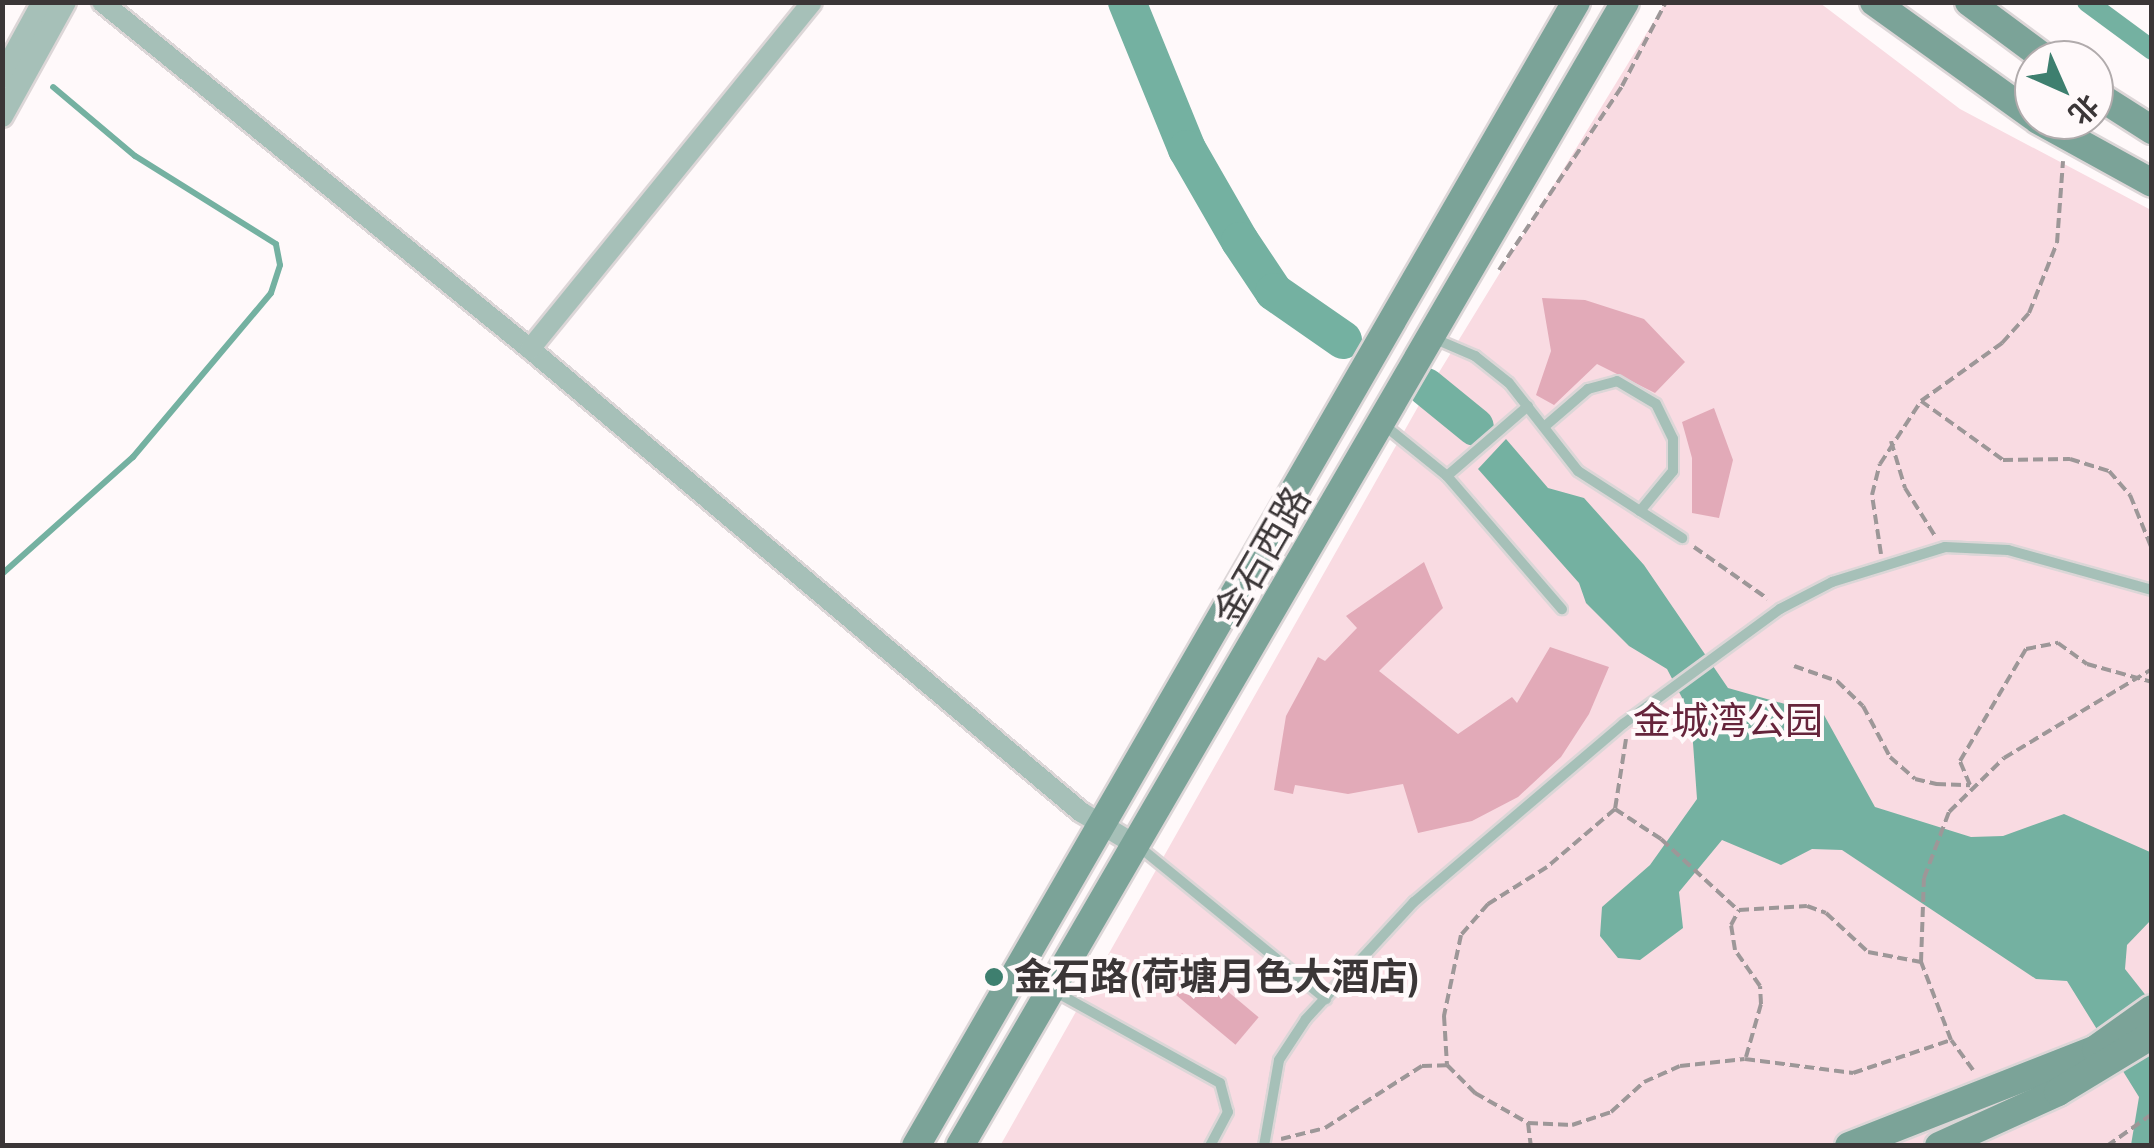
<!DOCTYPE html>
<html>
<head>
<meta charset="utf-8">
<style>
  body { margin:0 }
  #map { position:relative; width:2154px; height:1148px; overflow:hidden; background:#fff9fa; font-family:Mulish,"Noto Sans SC",sans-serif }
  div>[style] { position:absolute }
  .green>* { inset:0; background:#f9dbe2 }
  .water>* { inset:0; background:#74b1a1 }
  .stream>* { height:6px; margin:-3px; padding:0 3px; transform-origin:3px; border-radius:3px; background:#74b1a1 }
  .canal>* { height:20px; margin:-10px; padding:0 10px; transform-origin:10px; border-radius:10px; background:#74b1a1 }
  .river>* { height:38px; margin:-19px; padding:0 19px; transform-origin:19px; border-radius:19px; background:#74b1a1 }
  .building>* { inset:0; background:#e2aab8; transform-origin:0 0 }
  .path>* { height:4px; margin-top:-2px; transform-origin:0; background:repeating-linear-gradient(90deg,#9d9798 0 10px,transparent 0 15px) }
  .roads { filter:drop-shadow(2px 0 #dcd6d7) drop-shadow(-2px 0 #dcd6d7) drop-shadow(0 2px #dcd6d7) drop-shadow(0 -2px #dcd6d7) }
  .service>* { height:10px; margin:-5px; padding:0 5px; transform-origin:5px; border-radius:5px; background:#a6c0b8 }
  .minor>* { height:20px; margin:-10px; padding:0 10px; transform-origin:10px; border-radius:10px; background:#a6c0b8 }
  .tertiary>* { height:22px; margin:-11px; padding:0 11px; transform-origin:11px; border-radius:11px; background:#a6c0b8 }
  .secondary>* { height:28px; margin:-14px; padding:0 14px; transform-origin:14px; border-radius:14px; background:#7ba398 }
  .dots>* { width:28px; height:28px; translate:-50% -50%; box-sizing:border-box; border:5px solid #fff9fa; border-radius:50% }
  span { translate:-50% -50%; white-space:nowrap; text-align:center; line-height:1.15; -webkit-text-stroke:8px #fff9fa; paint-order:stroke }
  .street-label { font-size:38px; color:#3b3637 }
  .park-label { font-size:38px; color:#66243b }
  .poi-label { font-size:38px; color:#3b3637; font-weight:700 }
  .left { translate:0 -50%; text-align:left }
  .frame { position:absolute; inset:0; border:5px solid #3b3637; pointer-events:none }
  .north { position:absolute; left:2014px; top:40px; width:100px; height:100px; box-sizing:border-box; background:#fff9fa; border:2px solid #b1abac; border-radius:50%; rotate:135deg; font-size:28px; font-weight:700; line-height:40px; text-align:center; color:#3b3637 }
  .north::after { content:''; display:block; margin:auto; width:35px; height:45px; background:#3e7f6f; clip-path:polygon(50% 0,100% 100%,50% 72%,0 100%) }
</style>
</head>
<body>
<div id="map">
  <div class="green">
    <i style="clip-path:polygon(1665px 3px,1820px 3px,1960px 109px,2151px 210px,2151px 1145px,1000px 1146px,1419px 405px)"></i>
  </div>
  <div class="water">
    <i style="clip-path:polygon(1506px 439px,1548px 488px,1584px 498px,1644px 565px,1728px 688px,1824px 715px,1875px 807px,1971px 837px,2003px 836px,2064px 814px,2150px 852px,2151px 920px,2127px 945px,2125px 969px,2151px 1002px,2151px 1145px,2131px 1145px,2139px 1097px,2067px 981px,2036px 979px,1842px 850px,1812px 849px,1781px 865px,1722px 840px,1679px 892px,1683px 928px,1640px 960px,1618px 958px,1600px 936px,1602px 907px,1650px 865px,1697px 799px,1691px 715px,1667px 669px,1629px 646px,1586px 603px,1579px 583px,1478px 469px)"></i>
  </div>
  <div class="stream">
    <i style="left:2px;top:574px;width:176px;rotate:-41.8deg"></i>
    <i style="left:133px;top:457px;width:214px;rotate:-49.9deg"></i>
    <i style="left:271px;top:293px;width:29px;rotate:-72deg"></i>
    <i style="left:280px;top:265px;width:21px;rotate:-101deg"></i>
    <i style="left:276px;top:244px;width:166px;rotate:-148deg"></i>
    <i style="left:135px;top:156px;width:107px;rotate:-139.9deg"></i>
  </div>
  <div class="canal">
    <i style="left:2087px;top:2px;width:81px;rotate:36.4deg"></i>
  </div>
  <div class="river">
    <i style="left:1127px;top:2px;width:159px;rotate:67.8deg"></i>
    <i style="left:1187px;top:149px;width:106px;rotate:60.1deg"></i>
    <i style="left:1240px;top:241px;width:61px;rotate:56.3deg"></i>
    <i style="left:1274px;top:292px;width:84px;rotate:34.8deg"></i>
    <i style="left:1426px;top:387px;width:63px;rotate:39.2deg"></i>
  </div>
  <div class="building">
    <i style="clip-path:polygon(1542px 298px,1585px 300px,1644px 319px,1685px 362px,1655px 393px,1597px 364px,1554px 405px,1536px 395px,1551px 351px)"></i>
    <i style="clip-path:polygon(1714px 408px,1733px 460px,1719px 518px,1692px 513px,1692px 458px,1682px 422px)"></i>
    <i style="clip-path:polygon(1424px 562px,1443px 608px,1379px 671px,1458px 734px,1512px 697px,1517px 703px,1550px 647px,1609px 667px,1589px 714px,1561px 757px,1518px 797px,1472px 821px,1418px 833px,1403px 784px,1348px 794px,1295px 785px,1293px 794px,1274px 790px,1286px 716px,1318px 657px,1325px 661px,1357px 628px,1346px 616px)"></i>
    <i style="left:1182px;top:953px;width:100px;height:36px;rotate:40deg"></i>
  </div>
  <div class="path">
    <i style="left:1499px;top:270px;width:221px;rotate:-56.2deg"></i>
    <i style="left:1622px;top:86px;width:95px;rotate:-62.4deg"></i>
    <i style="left:1921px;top:401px;width:101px;rotate:35.7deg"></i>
    <i style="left:2003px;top:460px;width:67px;rotate:-0.9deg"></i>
    <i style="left:2070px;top:459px;width:41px;rotate:17.1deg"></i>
    <i style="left:2109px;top:471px;width:32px;rotate:49deg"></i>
    <i style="left:2130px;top:495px;width:58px;rotate:67.8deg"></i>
    <i style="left:1891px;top:441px;width:49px;rotate:73.4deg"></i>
    <i style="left:1905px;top:488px;width:57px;rotate:58deg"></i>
    <i style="left:1694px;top:547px;width:90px;rotate:35.1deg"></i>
    <i style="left:1881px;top:554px;width:60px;rotate:-98.7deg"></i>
    <i style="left:1872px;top:495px;width:32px;rotate:-76deg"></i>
    <i style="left:1880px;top:464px;width:75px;rotate:-56.9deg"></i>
    <i style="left:1921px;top:401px;width:100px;rotate:-35.6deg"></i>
    <i style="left:2002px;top:343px;width:40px;rotate:-48deg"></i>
    <i style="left:2029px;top:313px;width:75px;rotate:-68.2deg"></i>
    <i style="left:2057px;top:243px;width:82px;rotate:-85.8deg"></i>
    <i style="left:1794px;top:666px;width:46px;rotate:19.2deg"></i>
    <i style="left:1837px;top:681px;width:36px;rotate:44deg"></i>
    <i style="left:1863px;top:706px;width:58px;rotate:62.1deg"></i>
    <i style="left:1890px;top:757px;width:33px;rotate:41deg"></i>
    <i style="left:1915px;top:779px;width:22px;rotate:13deg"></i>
    <i style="left:1936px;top:784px;width:34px;rotate:2deg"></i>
    <i style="left:1970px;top:785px;width:26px;rotate:-113deg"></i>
    <i style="left:1960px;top:761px;width:130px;rotate:-59.5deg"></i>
    <i style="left:2026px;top:649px;width:33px;rotate:-11deg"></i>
    <i style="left:2058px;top:643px;width:36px;rotate:36deg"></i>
    <i style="left:2087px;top:664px;width:67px;rotate:15.5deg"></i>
    <i style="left:1626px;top:739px;width:71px;rotate:98.9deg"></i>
    <i style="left:1615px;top:809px;width:89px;rotate:139.5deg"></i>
    <i style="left:1547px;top:867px;width:70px;rotate:147.9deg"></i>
    <i style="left:1488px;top:904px;width:41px;rotate:131.1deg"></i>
    <i style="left:1461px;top:935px;width:83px;rotate:101.9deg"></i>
    <i style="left:1444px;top:1016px;width:49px;rotate:86.5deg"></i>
    <i style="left:1447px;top:1065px;width:40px;rotate:45deg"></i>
    <i style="left:1475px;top:1093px;width:61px;rotate:29.5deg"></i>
    <i style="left:1528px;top:1123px;width:44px;rotate:2.6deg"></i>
    <i style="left:1572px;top:1125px;width:41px;rotate:-18.4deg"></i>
    <i style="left:1611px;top:1112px;width:45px;rotate:-42.3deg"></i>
    <i style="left:1644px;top:1082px;width:39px;rotate:-24deg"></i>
    <i style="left:1680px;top:1066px;width:65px;rotate:-6.1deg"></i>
    <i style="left:1745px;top:1059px;width:109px;rotate:7.4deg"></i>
    <i style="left:1853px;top:1073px;width:103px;rotate:-18.6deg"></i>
    <i style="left:1615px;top:809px;width:55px;rotate:33.1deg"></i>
    <i style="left:1661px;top:839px;width:105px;rotate:42.7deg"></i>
    <i style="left:1746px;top:1057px;width:55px;rotate:-74.2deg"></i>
    <i style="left:1761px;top:1004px;width:18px;rotate:-93deg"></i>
    <i style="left:1760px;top:986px;width:44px;rotate:-124.8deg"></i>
    <i style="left:1735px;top:950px;width:25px;rotate:-99deg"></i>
    <i style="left:1731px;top:925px;width:17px;rotate:-62deg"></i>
    <i style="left:1739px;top:910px;width:68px;rotate:-3.4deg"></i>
    <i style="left:1807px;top:906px;width:20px;rotate:20deg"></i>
    <i style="left:1826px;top:913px;width:57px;rotate:42.9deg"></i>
    <i style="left:1868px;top:952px;width:54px;rotate:10.7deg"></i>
    <i style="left:1973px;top:1070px;width:37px;rotate:-126deg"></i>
    <i style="left:1951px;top:1040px;width:84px;rotate:-111deg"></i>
    <i style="left:1921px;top:962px;width:84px;rotate:-88deg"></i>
    <i style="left:1924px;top:878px;width:71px;rotate:-69.3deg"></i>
    <i style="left:1949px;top:812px;width:77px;rotate:-44.5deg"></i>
    <i style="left:2004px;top:758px;width:173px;rotate:-31deg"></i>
    <i style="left:1528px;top:1123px;width:23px;rotate:83deg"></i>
    <i style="left:1281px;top:1139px;width:45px;rotate:-14deg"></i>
    <i style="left:1325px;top:1128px;width:115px;rotate:-32.6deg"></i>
    <i style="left:1422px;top:1066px;width:25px;rotate:-2deg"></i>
    <i style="left:2107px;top:1146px;width:55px;rotate:-35.4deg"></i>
  </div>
  <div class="roads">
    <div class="service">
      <i style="left:1433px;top:338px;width:46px;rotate:23.2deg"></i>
      <i style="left:1475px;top:356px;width:43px;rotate:38.5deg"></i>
      <i style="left:1509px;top:383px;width:112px;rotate:51.9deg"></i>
      <i style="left:1578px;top:471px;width:124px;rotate:32.8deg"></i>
      <i style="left:1384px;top:425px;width:81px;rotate:39deg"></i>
      <i style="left:1447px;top:476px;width:176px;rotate:49.2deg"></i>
      <i style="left:1544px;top:427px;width:58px;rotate:-40.8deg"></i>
      <i style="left:1588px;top:389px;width:30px;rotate:-15deg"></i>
      <i style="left:1617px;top:381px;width:45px;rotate:30.5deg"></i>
      <i style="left:1656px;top:404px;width:39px;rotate:64deg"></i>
      <i style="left:1673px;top:439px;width:32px;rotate:90deg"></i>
      <i style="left:1673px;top:471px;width:52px;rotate:129.5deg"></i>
      <i style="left:1447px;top:476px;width:107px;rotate:-40.8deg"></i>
      <i style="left:1137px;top:845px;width:244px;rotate:39.2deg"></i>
      <i style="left:1054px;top:991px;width:190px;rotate:29deg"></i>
      <i style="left:1220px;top:1083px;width:30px;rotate:75deg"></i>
      <i style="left:1228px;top:1112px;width:38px;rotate:118deg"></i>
      <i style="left:1264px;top:1146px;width:87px;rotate:-80.1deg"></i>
      <i style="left:1279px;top:1060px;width:49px;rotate:-56.6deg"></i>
      <i style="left:1306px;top:1019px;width:159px;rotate:-47.3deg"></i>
      <i style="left:1414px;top:902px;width:275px;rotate:-40.4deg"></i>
      <i style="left:1623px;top:724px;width:195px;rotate:-36.2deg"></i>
      <i style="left:1780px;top:609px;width:59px;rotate:-27.4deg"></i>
      <i style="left:1832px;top:582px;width:118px;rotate:-17.2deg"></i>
      <i style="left:1945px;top:547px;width:63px;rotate:2.7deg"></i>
      <i style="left:2008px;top:550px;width:149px;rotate:15.5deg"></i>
    </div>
    <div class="minor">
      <i style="left:102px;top:2px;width:551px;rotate:39.03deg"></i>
      <i style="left:530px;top:349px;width:720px;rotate:40.04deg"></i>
      <i style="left:1081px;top:812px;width:64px;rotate:31deg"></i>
      <i style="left:530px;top:349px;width:447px;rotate:-50.9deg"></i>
    </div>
    <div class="tertiary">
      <i style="left:2px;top:77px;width:85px;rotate:-61.3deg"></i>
      <i style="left:2px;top:116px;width:130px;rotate:-61.1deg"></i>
    </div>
    <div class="secondary">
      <i style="left:1874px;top:2px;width:197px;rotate:35.7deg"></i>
      <i style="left:1969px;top:2px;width:97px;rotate:36.6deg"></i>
      <i style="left:2094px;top:93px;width:69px;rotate:32.5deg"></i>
      <i style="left:2038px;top:120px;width:130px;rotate:28.9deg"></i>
      <i style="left:916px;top:1146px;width:1321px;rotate:-60.02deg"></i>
      <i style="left:960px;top:1146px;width:1323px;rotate:-59.83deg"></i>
      <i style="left:1849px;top:1146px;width:265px;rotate:-21.4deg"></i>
      <i style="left:2096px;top:1049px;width:69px;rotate:-35.5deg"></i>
      <i style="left:1939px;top:1146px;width:131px;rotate:-24.4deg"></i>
      <i style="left:2058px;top:1092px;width:110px;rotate:-31.2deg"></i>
    </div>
  </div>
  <div class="dots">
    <i style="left:994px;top:977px;background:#3e7f6f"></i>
  </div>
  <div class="street-label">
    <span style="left:1262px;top:556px;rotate:-60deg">金石西路</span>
  </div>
  <div class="park-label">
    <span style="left:1728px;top:721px">金城湾公园</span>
  </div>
  <div class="poi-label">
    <span class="left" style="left:1014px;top:977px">金石路(荷塘月色大酒店)</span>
  </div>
  <div class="frame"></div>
  <div class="north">北</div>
</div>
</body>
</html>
